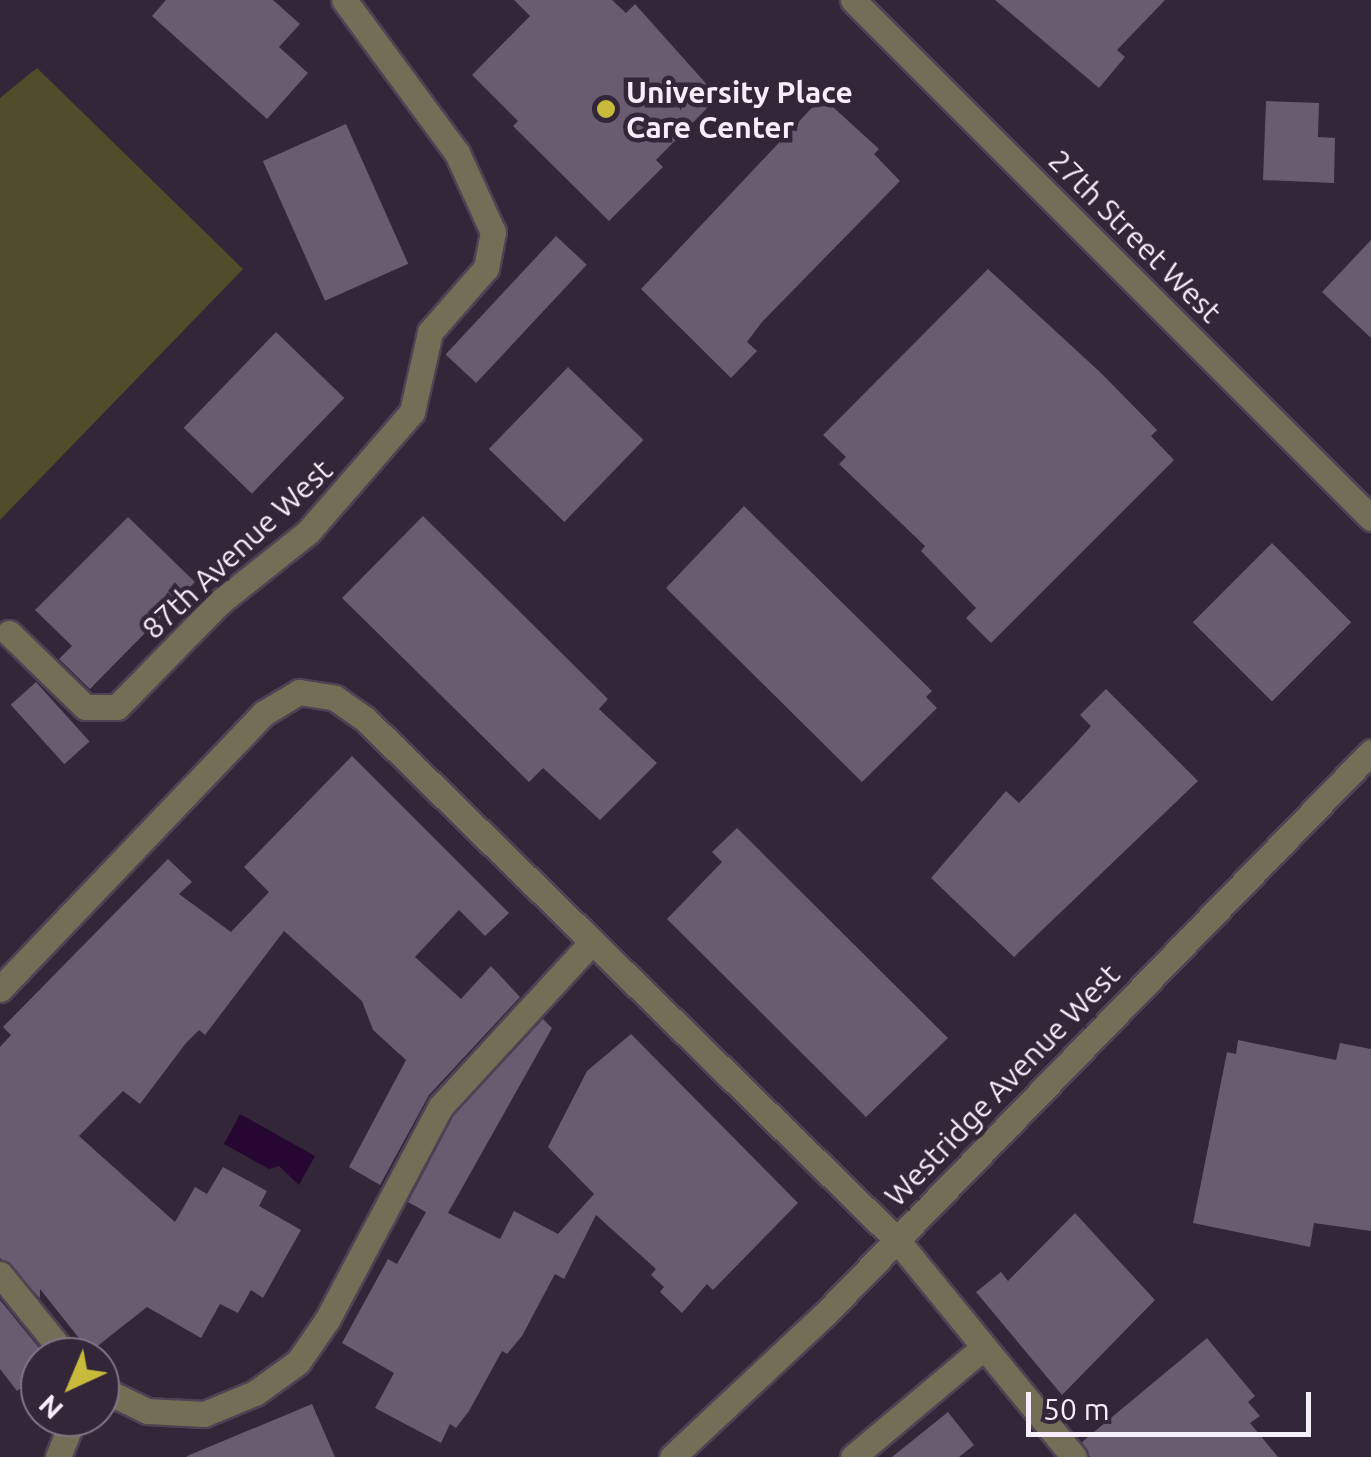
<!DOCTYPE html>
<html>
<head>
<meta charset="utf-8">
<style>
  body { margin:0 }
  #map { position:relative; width:1371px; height:1457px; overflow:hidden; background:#332639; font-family:Ubuntu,sans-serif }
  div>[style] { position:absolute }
  .green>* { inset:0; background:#514d2b }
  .water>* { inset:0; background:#260732 }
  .building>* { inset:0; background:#695b70; transform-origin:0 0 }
  .roads { filter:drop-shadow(2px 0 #4e4254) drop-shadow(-2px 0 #4e4254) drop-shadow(0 2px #4e4254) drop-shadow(0 -2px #4e4254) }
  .minor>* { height:25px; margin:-12.5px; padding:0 12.5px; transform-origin:12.5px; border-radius:12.5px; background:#726f56 }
  .dots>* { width:28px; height:28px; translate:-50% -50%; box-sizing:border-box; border:5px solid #332639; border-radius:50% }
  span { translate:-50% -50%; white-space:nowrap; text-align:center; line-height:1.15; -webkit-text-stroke:9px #332639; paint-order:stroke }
  .poi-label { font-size:30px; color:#f6eefb; font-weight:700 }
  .left { translate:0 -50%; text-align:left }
  .street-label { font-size:30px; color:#f6eefb }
  .north { position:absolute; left:20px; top:1337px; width:100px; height:100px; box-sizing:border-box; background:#332639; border:2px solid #817687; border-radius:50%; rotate:224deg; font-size:28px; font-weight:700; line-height:40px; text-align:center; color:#f6eefb }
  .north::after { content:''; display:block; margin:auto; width:35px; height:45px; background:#c8bb3b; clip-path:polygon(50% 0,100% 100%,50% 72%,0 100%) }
  .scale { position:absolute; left:1026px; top:1392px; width:285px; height:45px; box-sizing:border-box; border:5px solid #f6eefb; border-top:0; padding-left:12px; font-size:30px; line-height:35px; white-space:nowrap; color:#f6eefb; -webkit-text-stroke:8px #332639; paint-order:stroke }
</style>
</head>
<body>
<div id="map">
  <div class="green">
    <i style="clip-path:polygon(37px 68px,243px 269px,0 520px,0 98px)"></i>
  </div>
  <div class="water">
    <i style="clip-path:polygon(240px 1114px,315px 1156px,299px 1185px,279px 1166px,269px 1169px,224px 1144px)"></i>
  </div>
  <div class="building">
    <i style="clip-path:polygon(166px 0,273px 0,300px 24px,279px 47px,308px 73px,267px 119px,152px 16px)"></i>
    <i style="clip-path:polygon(514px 0,612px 0,626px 13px,635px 4px,718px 97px,656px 160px,663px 167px,609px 221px,513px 126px,518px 121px,472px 75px,530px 16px)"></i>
    <i style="clip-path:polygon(995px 0,1165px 0,1117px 50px,1125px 57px,1099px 88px)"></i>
    <i style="clip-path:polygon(822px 97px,879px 149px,874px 154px,900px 181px,762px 322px,747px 342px,757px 351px,731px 378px,641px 289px)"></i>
    <i style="clip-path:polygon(1266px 101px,1319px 103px,1318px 137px,1335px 138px,1334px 183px,1263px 180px)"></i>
    <i style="left:346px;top:124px;width:153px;height:91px;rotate:66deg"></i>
    <i style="left:556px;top:236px;width:42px;height:162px;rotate:43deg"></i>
    <i style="clip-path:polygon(1371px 240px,1371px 338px,1322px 292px)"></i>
    <i style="clip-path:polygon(988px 269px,1101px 373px,1157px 430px,1151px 436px,1174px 460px,991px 643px,966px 618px,976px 608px,921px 551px,925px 546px,839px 464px,846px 457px,823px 435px)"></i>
    <i style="left:276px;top:332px;width:95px;height:133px;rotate:44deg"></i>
    <i style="left:568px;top:367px;width:105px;height:114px;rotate:44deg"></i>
    <i style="clip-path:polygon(744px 506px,932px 691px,926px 697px,937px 708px,862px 782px,666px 588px)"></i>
    <i style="clip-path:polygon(423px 516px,608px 699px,599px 709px,657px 763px,600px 820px,543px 768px,529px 782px,342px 598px)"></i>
    <i style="clip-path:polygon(128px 517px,195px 582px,90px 689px,59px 659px,72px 646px,35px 610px)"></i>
    <i style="left:1272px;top:543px;width:112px;height:112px;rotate:45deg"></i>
    <i style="left:36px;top:682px;width:80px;height:34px;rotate:48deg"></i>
    <i style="clip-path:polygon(1106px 689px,1198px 781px,1014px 957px,931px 878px,1006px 791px,1019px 803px,1075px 744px,1091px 726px,1080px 715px)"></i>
    <i style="clip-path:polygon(352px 756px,509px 913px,485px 936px,459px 910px,415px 957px,461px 999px,491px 966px,520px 997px,429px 1095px,380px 1185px,349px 1167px,406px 1060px,373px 1030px,362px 1001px,284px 931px,205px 1035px,199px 1030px,186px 1043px,140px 1104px,123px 1091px,79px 1136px,175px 1222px,195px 1187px,207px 1194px,223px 1167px,267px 1191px,259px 1206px,301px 1230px,263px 1298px,251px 1290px,238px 1313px,220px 1304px,201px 1338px,147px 1307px,90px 1352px,40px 1289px,40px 1298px,0 1258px,0 1047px,11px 1035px,3px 1027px,168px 859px,192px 882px,179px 894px,231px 932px,269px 892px,244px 867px)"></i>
    <i style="clip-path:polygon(737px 828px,948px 1038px,866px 1117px,667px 919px,722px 862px,712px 852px)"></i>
    <i style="clip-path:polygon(543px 1019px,552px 1028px,448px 1213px,500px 1239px,514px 1211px,558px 1234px,594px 1194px,548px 1147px,587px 1071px,631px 1034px,798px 1203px,713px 1290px,707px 1284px,682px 1313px,660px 1292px,664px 1287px,651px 1275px,656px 1269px,596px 1215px,564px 1279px,555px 1274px,522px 1336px,507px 1354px,502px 1351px,469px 1411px,456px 1428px,450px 1424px,441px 1443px,375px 1408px,394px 1373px,342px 1343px,388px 1259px,397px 1264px,426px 1212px,408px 1202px,454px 1115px)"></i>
    <i style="clip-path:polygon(1238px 1040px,1336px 1060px,1340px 1043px,1371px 1049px,1371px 1231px,1314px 1223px,1310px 1247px,1193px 1223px,1227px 1052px,1236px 1054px)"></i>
    <i style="clip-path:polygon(1075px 1213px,1155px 1300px,1062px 1395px,976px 1292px,1001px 1272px,1008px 1281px)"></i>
    <i style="clip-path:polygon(0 1300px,40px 1349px,40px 1372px,17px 1391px,0 1369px)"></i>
    <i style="clip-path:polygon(1207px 1338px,1255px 1396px,1248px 1402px,1260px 1416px,1250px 1423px,1278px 1457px,1090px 1457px,1082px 1442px)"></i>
    <i style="clip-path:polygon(312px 1404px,335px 1457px,187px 1457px,187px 1456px)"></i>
    <i style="clip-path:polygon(948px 1412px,974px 1445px,959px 1457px,892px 1457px)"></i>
  </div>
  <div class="roads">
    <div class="minor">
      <i style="left:853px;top:0;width:733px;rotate:45deg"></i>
      <i style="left:9px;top:633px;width:106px;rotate:44.2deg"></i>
      <i style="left:85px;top:707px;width:32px"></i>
      <i style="left:117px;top:707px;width:147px;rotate:-45.6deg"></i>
      <i style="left:220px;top:602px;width:112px;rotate:-38.5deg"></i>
      <i style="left:308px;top:532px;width:159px;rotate:-49.1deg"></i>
      <i style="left:412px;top:412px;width:82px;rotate:-77.3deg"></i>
      <i style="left:430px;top:332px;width:85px;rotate:-48.8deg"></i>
      <i style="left:486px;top:268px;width:37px;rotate:-79deg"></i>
      <i style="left:493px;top:232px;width:87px;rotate:-114.5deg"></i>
      <i style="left:457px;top:153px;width:190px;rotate:-126.4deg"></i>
      <i style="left:0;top:989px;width:382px;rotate:-46.3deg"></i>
      <i style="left:264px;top:713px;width:41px;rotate:-31deg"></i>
      <i style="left:299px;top:692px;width:36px;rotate:9deg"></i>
      <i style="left:335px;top:698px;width:37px;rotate:35deg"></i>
      <i style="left:365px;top:719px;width:745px;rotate:44.4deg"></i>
      <i style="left:897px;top:1240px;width:280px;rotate:50.8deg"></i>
      <i style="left:0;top:1274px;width:107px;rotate:51.1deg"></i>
      <i style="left:100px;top:1388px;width:52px;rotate:26.1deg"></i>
      <i style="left:147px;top:1411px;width:57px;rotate:3deg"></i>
      <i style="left:204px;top:1414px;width:55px;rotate:-22.4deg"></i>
      <i style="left:255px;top:1393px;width:53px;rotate:-35.8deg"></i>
      <i style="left:298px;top:1362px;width:51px;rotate:-55.4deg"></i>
      <i style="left:327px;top:1320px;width:242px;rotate:-62deg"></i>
      <i style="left:441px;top:1106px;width:223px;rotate:-47.4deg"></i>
      <i style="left:58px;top:1457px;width:43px;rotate:-68.2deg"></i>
      <i style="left:672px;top:1457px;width:208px;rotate:-43.1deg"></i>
      <i style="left:824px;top:1315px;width:785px;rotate:-45.83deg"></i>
      <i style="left:853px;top:1457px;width:171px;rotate:-40deg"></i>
    </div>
  </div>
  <div class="dots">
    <i style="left:606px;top:109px;background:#c8bb3b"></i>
  </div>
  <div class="poi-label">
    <span class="left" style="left:626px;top:109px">University Place<br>Care Center</span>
  </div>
  <div class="street-label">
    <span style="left:1135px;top:236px;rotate:45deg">27th Street West</span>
    <span style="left:237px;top:549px;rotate:-43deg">87th Avenue West</span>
    <span style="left:1002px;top:1085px;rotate:-46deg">Westridge Avenue West</span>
  </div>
  <div class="north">N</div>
  <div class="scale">50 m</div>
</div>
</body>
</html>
